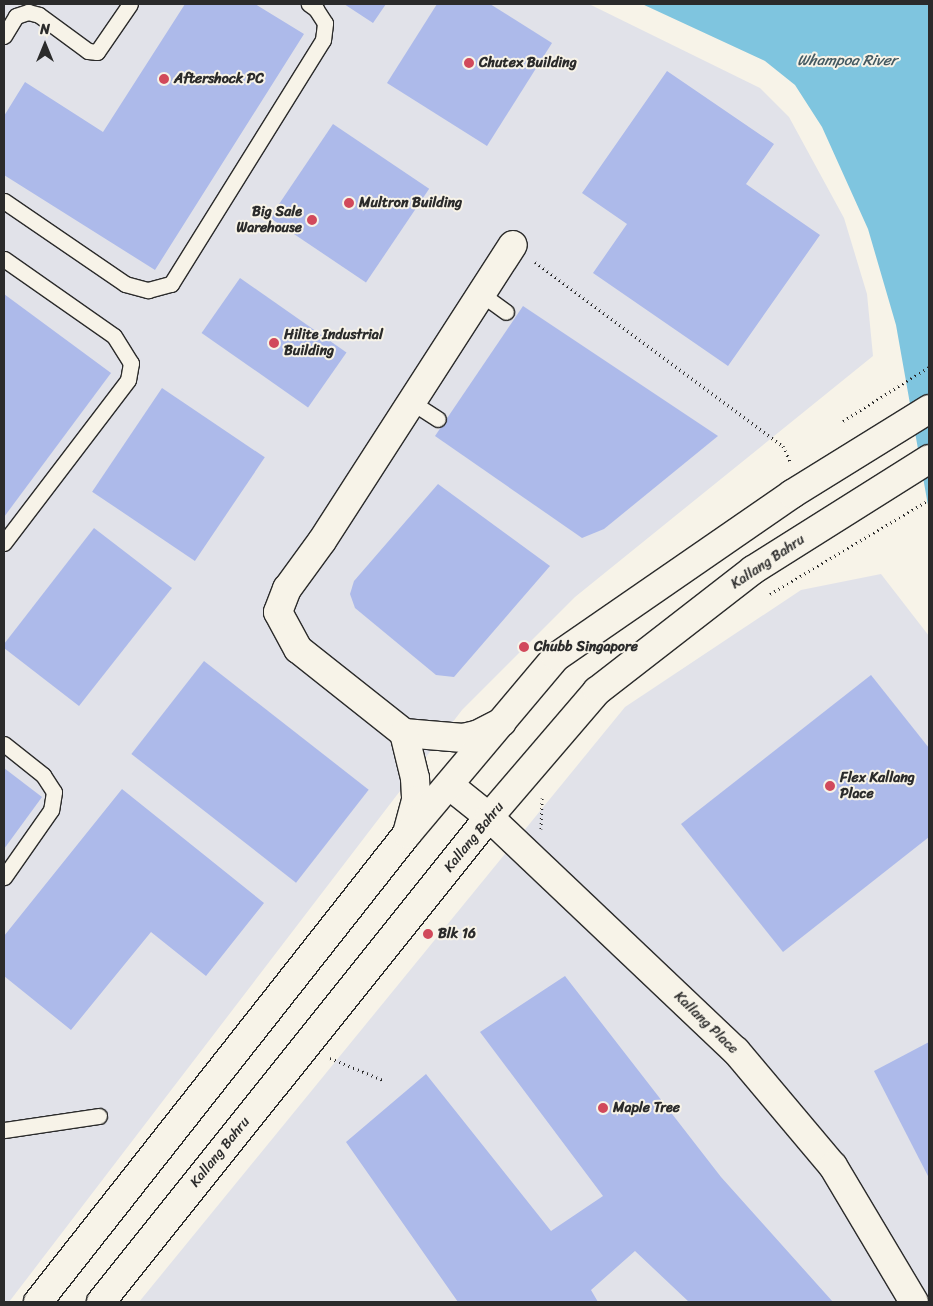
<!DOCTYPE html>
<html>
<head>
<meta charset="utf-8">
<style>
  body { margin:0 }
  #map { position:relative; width:933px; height:1306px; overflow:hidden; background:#f7f3e8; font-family:Sriracha,sans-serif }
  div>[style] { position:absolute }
  .built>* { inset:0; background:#e1e2e9 }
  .water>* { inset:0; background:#7fc5df }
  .building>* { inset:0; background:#adbaea; transform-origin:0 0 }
  .path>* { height:3px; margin-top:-1.5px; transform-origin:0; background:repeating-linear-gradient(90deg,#2b2b2b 0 1px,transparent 0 5px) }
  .roads { filter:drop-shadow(1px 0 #2b2b2b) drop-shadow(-1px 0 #2b2b2b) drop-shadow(0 1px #2b2b2b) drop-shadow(0 -1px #2b2b2b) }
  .service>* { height:15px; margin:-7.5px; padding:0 7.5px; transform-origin:7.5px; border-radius:7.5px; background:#f7f3e8 }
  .minor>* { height:28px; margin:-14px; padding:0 14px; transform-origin:14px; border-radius:14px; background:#f7f3e8 }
  .secondary>* { height:28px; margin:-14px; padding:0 14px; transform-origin:14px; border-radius:14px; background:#f7f3e8 }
  .dots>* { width:14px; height:14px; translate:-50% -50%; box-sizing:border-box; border:2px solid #f7f3e8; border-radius:50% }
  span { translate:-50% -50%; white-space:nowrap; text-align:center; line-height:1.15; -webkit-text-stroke:4px #f7f3e8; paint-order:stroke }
  .poi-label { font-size:14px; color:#2b2b2b; font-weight:700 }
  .left { translate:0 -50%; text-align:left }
  .right { translate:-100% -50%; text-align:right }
  .street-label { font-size:14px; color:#2b2b2b }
  .water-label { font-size:15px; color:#445961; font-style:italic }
  .frame { position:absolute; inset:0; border:5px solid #2b2b2b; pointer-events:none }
  .north { position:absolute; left:20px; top:20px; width:50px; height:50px; -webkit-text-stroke:4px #f7f3e8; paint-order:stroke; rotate:0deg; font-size:14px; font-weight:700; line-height:20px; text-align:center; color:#2b2b2b }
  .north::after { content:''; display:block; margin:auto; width:18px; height:22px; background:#2b2b2b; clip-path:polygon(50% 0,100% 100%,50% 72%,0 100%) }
</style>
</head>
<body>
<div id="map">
  <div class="built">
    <i style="clip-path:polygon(4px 4px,589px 4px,760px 88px,789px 117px,844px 218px,867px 294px,873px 356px,575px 597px,462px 710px,9px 1302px,4px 1302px)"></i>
    <i style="clip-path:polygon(881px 574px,929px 636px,929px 1302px,139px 1302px,625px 707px,801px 590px)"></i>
  </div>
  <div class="water">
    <i style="clip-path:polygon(642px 4px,929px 4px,929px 511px,896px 325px,868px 229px,822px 127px,795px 85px,765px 61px)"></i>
  </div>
  <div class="building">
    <i style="clip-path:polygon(185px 4px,255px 4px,304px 34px,155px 270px,4px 175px,4px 116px,25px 82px,103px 132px)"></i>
    <i style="clip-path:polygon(344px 4px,386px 4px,373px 23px)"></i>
    <i style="clip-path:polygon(437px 4px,490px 4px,552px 43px,487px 146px,387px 83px)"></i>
    <i style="clip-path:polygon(667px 71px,774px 144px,746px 184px,820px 235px,728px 366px,593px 273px,627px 224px,582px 193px)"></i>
    <i style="left:333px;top:124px;width:116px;height:113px;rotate:34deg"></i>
    <i style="left:240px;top:278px;width:130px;height:67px;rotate:35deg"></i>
    <i style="clip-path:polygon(4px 294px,111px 373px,4px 517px)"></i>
    <i style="clip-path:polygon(523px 306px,718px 436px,604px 529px,582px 538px,435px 436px)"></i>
    <i style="left:162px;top:388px;width:124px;height:125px;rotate:34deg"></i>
    <i style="clip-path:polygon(438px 484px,550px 566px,454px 677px,436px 675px,355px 608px,350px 594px,354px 581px)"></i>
    <i style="clip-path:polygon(94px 528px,172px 588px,79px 706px,4px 648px,4px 644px)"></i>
    <i style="left:204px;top:661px;width:209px;height:118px;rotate:38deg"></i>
    <i style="clip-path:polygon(871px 675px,929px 748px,929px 837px,783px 952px,681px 824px)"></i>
    <i style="clip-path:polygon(4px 768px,42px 797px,4px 849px)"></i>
    <i style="clip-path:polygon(122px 789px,264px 903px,206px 976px,151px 932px,71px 1030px,4px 976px,4px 936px)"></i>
    <i style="clip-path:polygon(565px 976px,721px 1177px,833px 1302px,689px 1302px,635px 1251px,591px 1290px,598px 1302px,458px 1302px,346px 1142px,426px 1074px,551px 1231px,603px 1196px,480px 1032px)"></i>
    <i style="clip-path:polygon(929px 1042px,929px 1178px,874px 1071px)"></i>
  </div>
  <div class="path">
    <i style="left:535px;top:262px;width:309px;rotate:36.6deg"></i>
    <i style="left:783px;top:446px;width:19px;rotate:65deg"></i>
    <i style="left:843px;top:421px;width:102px;rotate:-32.1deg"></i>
    <i style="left:770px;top:594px;width:185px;rotate:-30.6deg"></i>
    <i style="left:541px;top:829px;width:31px;rotate:-88deg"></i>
    <i style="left:330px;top:1058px;width:57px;rotate:22.5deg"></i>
  </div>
  <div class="roads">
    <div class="service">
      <i style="left:4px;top:36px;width:23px;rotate:-59deg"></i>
      <i style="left:16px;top:16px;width:13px;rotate:-18deg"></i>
      <i style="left:28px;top:12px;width:11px;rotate:15deg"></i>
      <i style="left:39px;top:15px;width:61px;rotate:36.3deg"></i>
      <i style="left:88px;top:51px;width:9px;rotate:6deg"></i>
      <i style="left:97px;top:52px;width:58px;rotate:-55.5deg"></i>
      <i style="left:4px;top:201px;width:147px;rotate:34.4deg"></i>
      <i style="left:125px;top:284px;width:24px;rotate:15deg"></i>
      <i style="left:148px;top:290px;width:24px;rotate:-15deg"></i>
      <i style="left:171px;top:284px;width:287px;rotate:-58.1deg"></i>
      <i style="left:323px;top:40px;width:17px;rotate:-83deg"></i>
      <i style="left:325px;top:23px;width:17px;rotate:-123deg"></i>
      <i style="left:316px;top:9px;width:9px;rotate:-144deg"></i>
      <i style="left:4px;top:259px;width:134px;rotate:35deg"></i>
      <i style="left:114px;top:336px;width:32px;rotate:58deg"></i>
      <i style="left:131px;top:363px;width:17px;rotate:100deg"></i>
      <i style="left:128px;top:380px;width:205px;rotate:127.3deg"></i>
      <i style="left:480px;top:293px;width:32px;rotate:36deg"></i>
      <i style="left:410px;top:401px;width:33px;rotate:33deg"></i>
      <i style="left:4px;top:744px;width:50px;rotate:38.5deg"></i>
      <i style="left:43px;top:775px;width:20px;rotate:57deg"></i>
      <i style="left:54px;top:792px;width:18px;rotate:99deg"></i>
      <i style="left:51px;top:810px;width:82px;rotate:125deg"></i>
      <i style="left:4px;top:1130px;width:96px;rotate:-8.4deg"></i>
    </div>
    <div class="minor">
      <i style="left:502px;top:722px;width:29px;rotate:153deg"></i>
      <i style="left:476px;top:735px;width:13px;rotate:167deg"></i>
      <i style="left:463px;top:738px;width:59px;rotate:-175.2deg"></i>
      <i style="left:404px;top:733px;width:135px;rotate:-141.6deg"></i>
      <i style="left:298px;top:649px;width:42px;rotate:-118.4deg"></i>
      <i style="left:278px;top:612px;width:25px;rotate:-69deg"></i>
      <i style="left:287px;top:589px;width:59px;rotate:-53.9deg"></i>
      <i style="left:322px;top:541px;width:352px;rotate:-57.2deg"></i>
      <i style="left:404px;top:733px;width:46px;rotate:76.3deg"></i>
      <i style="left:415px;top:778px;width:22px;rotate:87deg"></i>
      <i style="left:416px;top:800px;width:35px;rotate:105deg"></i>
      <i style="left:449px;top:785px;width:51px;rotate:38.7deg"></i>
      <i style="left:489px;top:817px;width:340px;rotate:43.5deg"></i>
      <i style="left:736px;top:1051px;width:150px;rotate:49.9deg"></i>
      <i style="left:833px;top:1166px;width:158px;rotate:59.2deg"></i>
    </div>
    <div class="secondary">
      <i style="left:38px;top:1302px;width:596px;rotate:-51.75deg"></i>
      <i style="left:407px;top:834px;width:231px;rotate:-49.9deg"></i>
      <i style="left:556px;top:657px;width:287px;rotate:-34.6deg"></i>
      <i style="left:792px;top:494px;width:161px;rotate:-31.8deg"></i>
      <i style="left:101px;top:1302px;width:621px;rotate:-51.34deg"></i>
      <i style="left:489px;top:817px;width:166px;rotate:-49.4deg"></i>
      <i style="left:597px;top:691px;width:197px;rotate:-37.8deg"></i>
      <i style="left:753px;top:570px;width:208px;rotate:-32.2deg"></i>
    </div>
  </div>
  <div class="dots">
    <i style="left:469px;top:63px;background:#d1495b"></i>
    <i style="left:164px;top:79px;background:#d1495b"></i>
    <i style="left:349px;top:203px;background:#d1495b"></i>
    <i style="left:312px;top:220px;background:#d1495b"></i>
    <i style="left:274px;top:343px;background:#d1495b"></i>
    <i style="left:524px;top:647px;background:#d1495b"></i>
    <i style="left:830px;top:786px;background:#d1495b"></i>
    <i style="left:428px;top:934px;background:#d1495b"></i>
    <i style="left:603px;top:1108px;background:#d1495b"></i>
  </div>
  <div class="poi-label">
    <span class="left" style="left:479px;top:63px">Chutex Building</span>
    <span class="left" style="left:174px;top:79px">Aftershock PC</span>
    <span class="left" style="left:359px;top:203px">Multron Building</span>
    <span class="right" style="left:302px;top:220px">Big Sale<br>Warehouse</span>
    <span class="left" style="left:284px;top:343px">Hilite Industrial<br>Building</span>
    <span class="left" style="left:534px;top:647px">Chubb Singapore</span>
    <span class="left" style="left:840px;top:786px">Flex Kallang<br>Place</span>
    <span class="left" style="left:438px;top:934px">Blk 16</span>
    <span class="left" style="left:613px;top:1108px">Maple Tree</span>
  </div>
  <div class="street-label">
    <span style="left:768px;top:562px;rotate:-34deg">Kallang Bahru</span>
    <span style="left:474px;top:837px;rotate:-51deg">Kallang Bahru</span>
    <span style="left:706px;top:1023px;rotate:44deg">Kallang Place</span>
    <span style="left:220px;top:1152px;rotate:-51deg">Kallang Bahru</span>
  </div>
  <div class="water-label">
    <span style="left:847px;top:61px">Whampoa River</span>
  </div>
  <div class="frame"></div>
  <div class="north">N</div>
</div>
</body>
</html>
